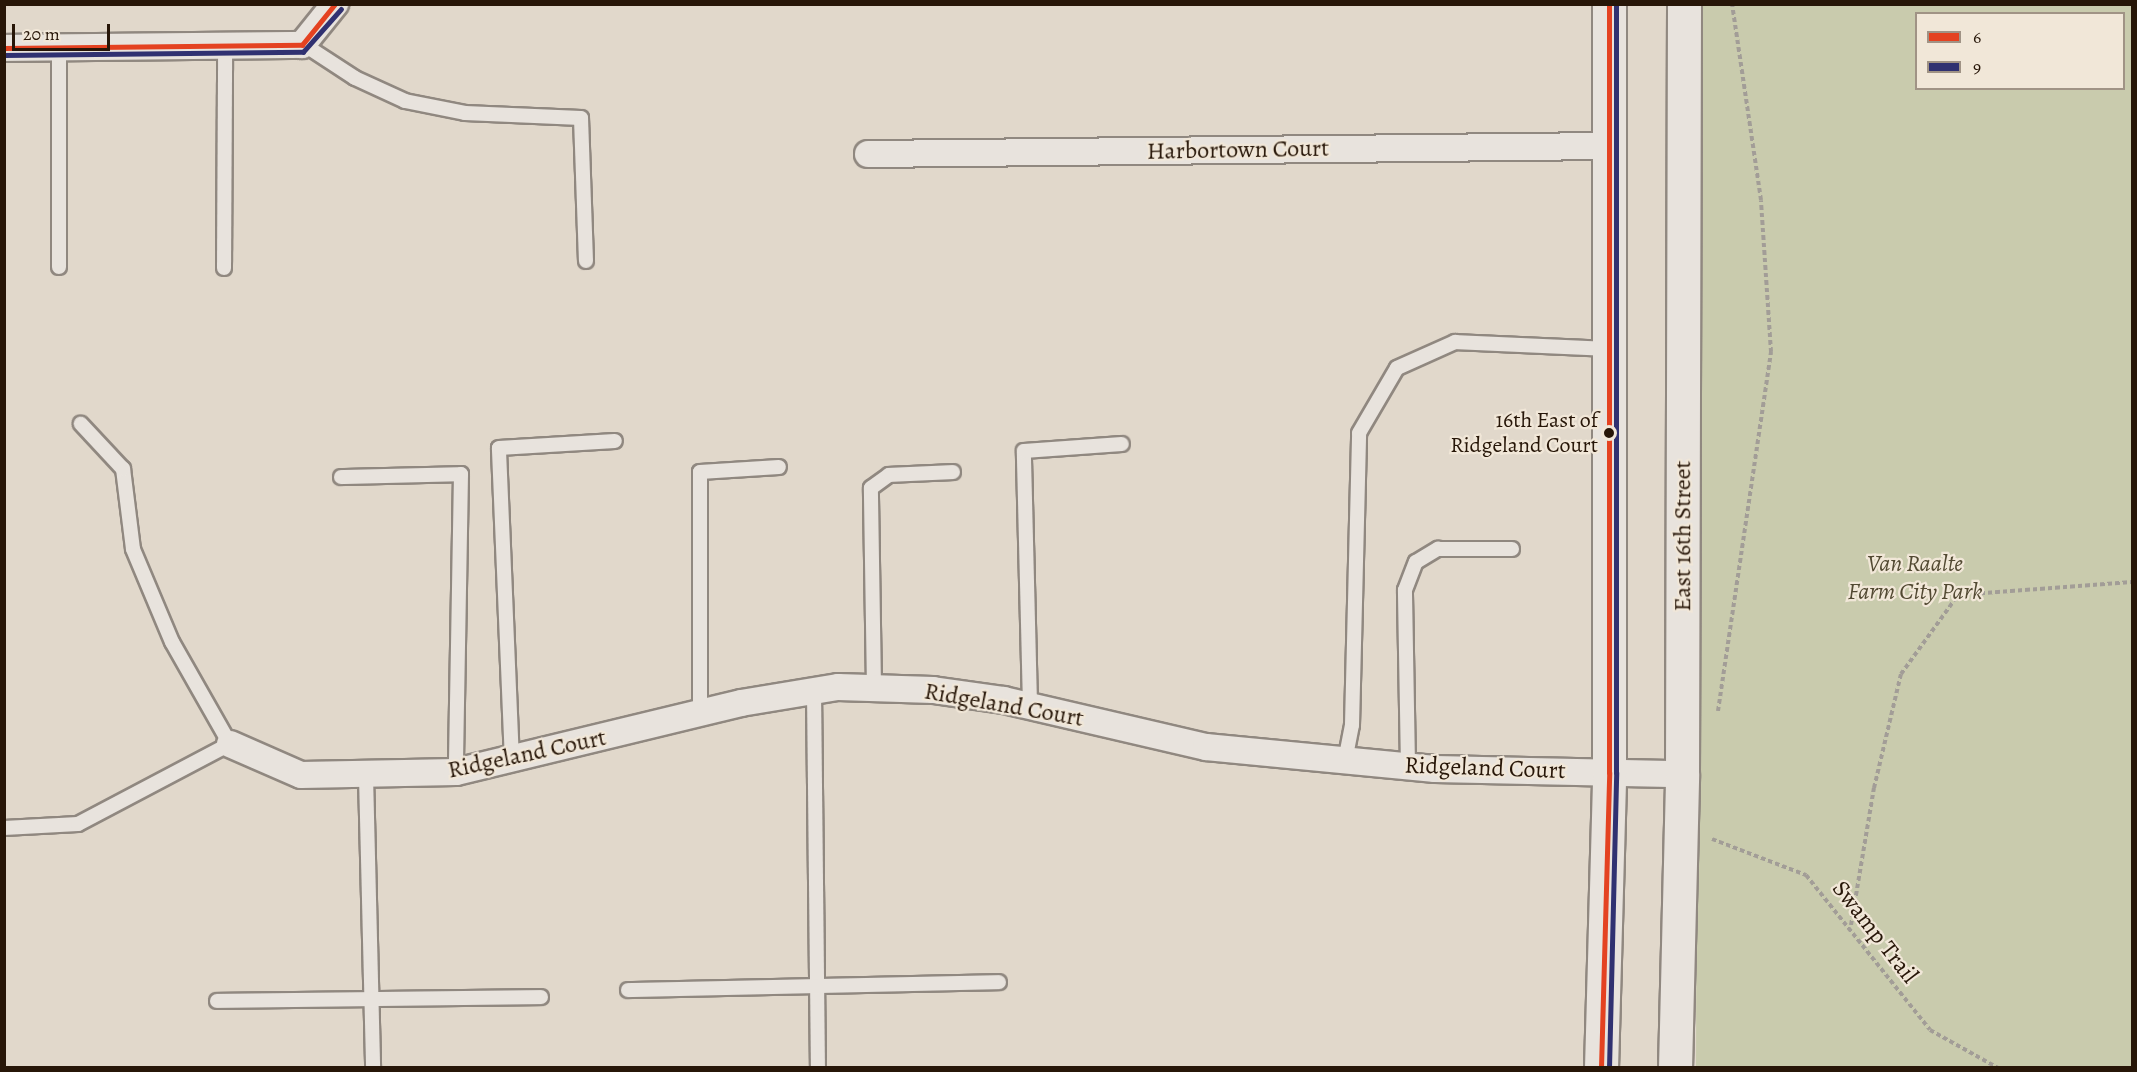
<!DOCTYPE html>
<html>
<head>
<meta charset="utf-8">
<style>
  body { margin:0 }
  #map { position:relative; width:2137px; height:1072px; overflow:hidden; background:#e1d8cb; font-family:Alegreya,serif }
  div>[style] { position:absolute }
  .green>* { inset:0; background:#c9cbad }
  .path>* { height:4px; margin-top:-2px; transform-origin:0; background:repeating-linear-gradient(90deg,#a29d97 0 4.5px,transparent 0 7.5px) }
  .roads { filter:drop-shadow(2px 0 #908880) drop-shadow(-2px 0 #908880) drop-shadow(0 2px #908880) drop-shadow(0 -2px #908880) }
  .service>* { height:14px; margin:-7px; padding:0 7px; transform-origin:7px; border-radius:7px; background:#e8e3dd }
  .minor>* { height:26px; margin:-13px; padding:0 13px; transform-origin:13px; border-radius:13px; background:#e8e3dd }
  .secondary>* { height:33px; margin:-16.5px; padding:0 16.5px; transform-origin:16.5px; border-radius:16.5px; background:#e8e3dd }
  .bus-1>* { height:4.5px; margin:-2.25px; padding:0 2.25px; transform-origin:2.25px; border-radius:2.25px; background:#e44221 }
  .bus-2>* { height:4.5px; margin:-2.25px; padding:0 2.25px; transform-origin:2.25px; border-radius:2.25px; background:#303171 }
  .dots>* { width:16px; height:16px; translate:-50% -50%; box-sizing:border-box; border:3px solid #f1e7d8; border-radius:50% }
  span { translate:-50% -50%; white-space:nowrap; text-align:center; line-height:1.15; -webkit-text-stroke:4.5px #f1e7d8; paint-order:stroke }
  .bus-label { font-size:22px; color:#271608 }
  .right { translate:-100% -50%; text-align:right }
  .street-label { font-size:24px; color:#271608 }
  .park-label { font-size:24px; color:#524932; font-style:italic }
  .frame { position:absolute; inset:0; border:6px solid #271608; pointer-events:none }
  .legend { position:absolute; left:1915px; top:12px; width:210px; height:78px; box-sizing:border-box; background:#f1e7d8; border:2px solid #a09385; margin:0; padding:8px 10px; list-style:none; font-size:18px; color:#271608 }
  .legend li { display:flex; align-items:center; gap:12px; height:30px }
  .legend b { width:30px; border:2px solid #a09385 }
  .scale { position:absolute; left:12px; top:24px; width:98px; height:27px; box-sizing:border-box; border:3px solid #271608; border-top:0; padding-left:8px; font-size:18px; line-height:21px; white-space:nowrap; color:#271608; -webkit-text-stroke:4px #f1e7d8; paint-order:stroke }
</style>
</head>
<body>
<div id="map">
  <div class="green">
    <i style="clip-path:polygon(evenodd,1699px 5px,2132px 5px,2132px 1067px,1696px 1067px,1699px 5px,1916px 14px,2124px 14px,2124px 88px,1916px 88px,1916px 14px)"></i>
  </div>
  <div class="path">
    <i style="left:1718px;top:711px;width:363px;rotate:-81.6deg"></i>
    <i style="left:1771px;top:352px;width:152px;rotate:-93.8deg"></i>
    <i style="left:1761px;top:200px;width:198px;rotate:-98.4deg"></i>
    <i style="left:1712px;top:839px;width:101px;rotate:21deg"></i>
    <i style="left:1806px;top:875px;width:198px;rotate:51.3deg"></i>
    <i style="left:1930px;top:1030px;width:78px;rotate:29.2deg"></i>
    <i style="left:1851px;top:925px;width:139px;rotate:-80.5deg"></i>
    <i style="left:1874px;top:788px;width:117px;rotate:-76.7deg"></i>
    <i style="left:1901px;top:674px;width:97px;rotate:-54.2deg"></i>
    <i style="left:1958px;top:595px;width:174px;rotate:-4.3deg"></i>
  </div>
  <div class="roads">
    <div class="service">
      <i style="left:303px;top:44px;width:62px;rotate:33.2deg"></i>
      <i style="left:355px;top:78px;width:55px;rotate:24.7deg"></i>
      <i style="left:405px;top:101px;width:61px;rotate:11.3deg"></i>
      <i style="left:465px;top:113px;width:116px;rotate:2.5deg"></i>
      <i style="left:581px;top:118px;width:143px;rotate:88deg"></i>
      <i style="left:59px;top:48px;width:219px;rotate:90deg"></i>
      <i style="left:224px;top:268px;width:219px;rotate:-89.7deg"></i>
      <i style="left:341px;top:477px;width:120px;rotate:-1.4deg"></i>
      <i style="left:461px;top:474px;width:298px;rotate:91deg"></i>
      <i style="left:874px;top:688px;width:200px;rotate:-90.9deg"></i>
      <i style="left:871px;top:488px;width:22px;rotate:-36deg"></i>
      <i style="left:889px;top:475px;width:64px;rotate:-2.7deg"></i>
      <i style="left:814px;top:691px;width:377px;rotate:89.4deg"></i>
      <i style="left:1030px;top:705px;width:254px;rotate:-91.4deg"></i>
      <i style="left:1024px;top:451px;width:98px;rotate:-4.1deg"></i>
      <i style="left:700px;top:713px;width:241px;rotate:-90deg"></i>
      <i style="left:700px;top:472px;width:79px;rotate:-3.6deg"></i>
      <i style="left:512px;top:761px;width:313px;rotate:-92.4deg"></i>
      <i style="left:499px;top:448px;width:116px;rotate:-3.5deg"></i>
      <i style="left:1345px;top:761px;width:37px;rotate:-79deg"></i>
      <i style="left:1352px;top:725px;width:292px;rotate:-88.6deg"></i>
      <i style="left:1359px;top:433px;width:75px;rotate:-59.7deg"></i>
      <i style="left:1397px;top:368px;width:64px;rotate:-24.1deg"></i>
      <i style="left:1455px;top:342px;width:153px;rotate:2.6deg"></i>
      <i style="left:1408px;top:766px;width:176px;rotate:-91deg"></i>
      <i style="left:1405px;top:590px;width:30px;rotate:-69deg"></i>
      <i style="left:1416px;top:562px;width:26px;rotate:-31deg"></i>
      <i style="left:1438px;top:549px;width:74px"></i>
      <i style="left:366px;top:776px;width:292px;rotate:88.6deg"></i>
      <i style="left:4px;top:828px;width:74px;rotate:-3.1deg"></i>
      <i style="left:78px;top:824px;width:172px;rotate:-27.8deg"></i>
      <i style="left:230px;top:744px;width:117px;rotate:-119.6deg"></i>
      <i style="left:172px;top:642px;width:101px;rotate:-112.8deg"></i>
      <i style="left:133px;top:549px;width:81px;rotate:-97.1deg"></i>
      <i style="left:123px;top:469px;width:62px;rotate:-133deg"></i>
      <i style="left:628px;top:990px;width:371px;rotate:-1.2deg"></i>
      <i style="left:217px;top:1001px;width:324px;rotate:-0.7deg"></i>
    </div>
    <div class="minor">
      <i style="left:4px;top:48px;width:298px;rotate:-0.6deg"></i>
      <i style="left:302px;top:45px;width:53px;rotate:-51.2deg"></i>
      <i style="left:868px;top:154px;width:740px;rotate:-0.62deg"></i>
      <i style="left:230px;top:744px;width:77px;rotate:23.6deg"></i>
      <i style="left:301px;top:775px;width:155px;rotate:-1.1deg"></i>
      <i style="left:456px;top:772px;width:293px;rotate:-13.6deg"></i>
      <i style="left:741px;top:703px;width:98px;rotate:-9.4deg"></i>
      <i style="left:838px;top:687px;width:95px;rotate:1.8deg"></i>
      <i style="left:933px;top:690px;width:72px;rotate:8deg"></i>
      <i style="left:1004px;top:700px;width:207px;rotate:13.1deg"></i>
      <i style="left:1206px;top:747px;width:230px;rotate:5.5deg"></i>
      <i style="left:1435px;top:769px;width:247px;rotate:1.2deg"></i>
    </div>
    <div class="secondary">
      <i style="left:1601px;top:1068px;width:295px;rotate:-88.4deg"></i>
      <i style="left:1609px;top:773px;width:769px;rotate:-90deg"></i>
      <i style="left:1675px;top:1068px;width:294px;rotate:-88.6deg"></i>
      <i style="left:1682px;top:774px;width:770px;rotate:-89.85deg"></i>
    </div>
  </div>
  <div class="bus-1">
    <i style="left:4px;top:48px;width:298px;rotate:-0.6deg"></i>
    <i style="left:302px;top:45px;width:53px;rotate:-51.2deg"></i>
    <i style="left:1601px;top:1068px;width:295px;rotate:-88.4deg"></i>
    <i style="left:1609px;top:773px;width:769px;rotate:-90deg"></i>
  </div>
  <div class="bus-2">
    <i style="left:4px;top:55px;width:299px;rotate:-0.6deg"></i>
    <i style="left:303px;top:52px;width:57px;rotate:-48.5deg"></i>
    <i style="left:1609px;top:1068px;width:295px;rotate:-88.6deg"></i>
    <i style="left:1616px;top:773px;width:769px;rotate:-90deg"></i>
  </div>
  <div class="dots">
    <i style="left:1609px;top:433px;background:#271608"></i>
  </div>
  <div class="bus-label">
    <span class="right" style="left:1598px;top:433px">16th East of<br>Ridgeland Court</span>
  </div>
  <div class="street-label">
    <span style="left:1238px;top:150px;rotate:-1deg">Harbortown Court</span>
    <span style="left:1683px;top:536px;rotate:-90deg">East 16th Street</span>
    <span style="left:1004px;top:705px;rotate:10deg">Ridgeland Court</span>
    <span style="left:527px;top:754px;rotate:-12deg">Ridgeland Court</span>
    <span style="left:1485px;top:768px;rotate:2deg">Ridgeland Court</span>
    <span style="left:1875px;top:932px;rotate:52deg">Swamp Trail</span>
  </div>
  <div class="park-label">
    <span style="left:1915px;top:578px">Van Raalte<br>Farm City Park</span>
  </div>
  <div class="frame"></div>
  <ul class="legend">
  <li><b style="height:8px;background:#e44221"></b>6</li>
  <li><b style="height:8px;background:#303171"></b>9</li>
  </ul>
  <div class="scale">20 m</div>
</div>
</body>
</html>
